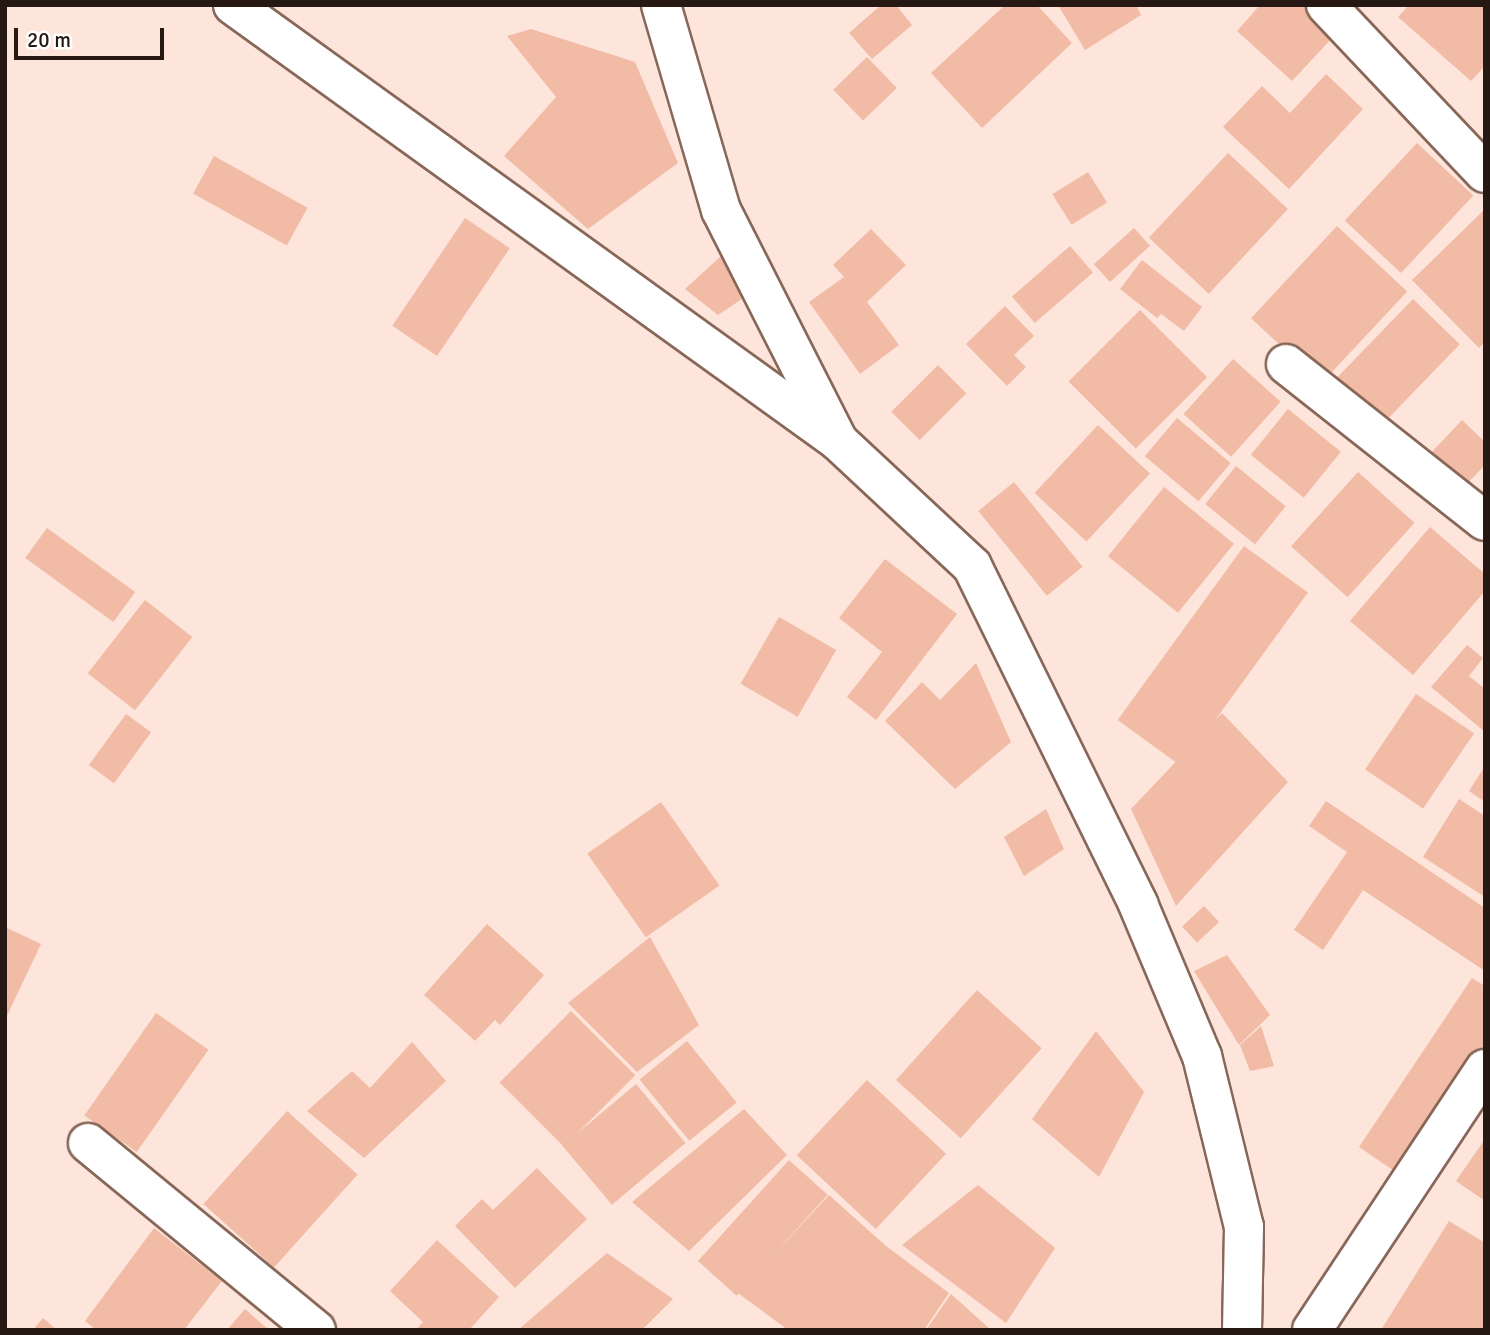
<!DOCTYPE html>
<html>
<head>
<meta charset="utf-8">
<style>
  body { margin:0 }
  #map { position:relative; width:1490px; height:1335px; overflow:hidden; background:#fde5db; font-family:Signika,sans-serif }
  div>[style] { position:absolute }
  .building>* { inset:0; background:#f1bba5; transform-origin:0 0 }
  .roads { filter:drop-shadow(2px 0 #886759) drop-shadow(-2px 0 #886759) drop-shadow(0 2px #886759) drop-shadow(0 -2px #886759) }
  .street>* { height:38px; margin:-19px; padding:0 19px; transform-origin:19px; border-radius:19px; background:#fff }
  .secondary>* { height:38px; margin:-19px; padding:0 19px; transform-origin:19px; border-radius:19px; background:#fff }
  span { translate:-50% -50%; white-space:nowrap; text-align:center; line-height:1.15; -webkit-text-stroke:7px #fff; paint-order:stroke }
  .frame { position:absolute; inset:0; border:7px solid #261913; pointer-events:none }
  .scale { position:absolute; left:14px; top:28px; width:150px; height:32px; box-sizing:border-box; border:4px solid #261913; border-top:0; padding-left:9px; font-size:21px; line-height:24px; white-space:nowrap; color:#261913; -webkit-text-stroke:5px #fff; paint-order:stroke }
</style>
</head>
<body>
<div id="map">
  <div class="building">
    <i style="clip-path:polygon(881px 5px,896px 5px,912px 25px,872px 59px,849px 33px)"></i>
    <i style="clip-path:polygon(1005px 5px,1037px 5px,1072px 43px,982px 128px,931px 73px)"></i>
    <i style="clip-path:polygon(1058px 5px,1136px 5px,1141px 15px,1085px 50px)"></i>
    <i style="clip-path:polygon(1260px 5px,1303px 5px,1335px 35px,1292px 81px,1237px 31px)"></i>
    <i style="clip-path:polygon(1409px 5px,1485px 5px,1485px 66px,1471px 81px,1398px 17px)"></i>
    <i style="clip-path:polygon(531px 29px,635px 62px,678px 163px,588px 229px,504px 156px,556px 97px,507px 36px)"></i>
    <i style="left:867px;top:57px;width:43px;height:47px;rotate:46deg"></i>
    <i style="clip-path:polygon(1326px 74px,1363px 109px,1289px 189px,1223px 127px,1262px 86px,1290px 113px)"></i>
    <i style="left:1417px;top:143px;width:77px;height:106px;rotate:43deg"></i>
    <i style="left:1228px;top:153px;width:82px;height:116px;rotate:43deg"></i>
    <i style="left:214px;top:156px;width:107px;height:43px;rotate:29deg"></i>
    <i style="left:1088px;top:172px;width:36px;height:42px;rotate:58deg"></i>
    <i style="clip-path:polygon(1485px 209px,1485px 342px,1479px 348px,1412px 280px)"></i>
    <i style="left:465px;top:218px;width:54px;height:130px;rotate:34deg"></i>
    <i style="left:1337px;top:226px;width:96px;height:126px;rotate:43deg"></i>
    <i style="left:1134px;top:228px;width:24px;height:54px;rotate:48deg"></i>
    <i style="clip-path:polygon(871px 229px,906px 265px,867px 302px,899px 345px,860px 374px,809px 302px,844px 277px,833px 265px)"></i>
    <i style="left:1070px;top:246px;width:35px;height:77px;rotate:49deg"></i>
    <i style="clip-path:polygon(721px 256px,742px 299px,718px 315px,685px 289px)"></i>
    <i style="clip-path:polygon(1142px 260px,1202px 307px,1184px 331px,1161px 314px,1157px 318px,1120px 289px)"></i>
    <i style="left:1413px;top:299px;width:65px;height:113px;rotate:44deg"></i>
    <i style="clip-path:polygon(1005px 306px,1034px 336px,1014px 355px,1026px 367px,1007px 386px,966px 344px)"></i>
    <i style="left:1140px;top:310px;width:95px;height:101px;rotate:45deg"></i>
    <i style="left:1233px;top:359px;width:64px;height:74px;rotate:42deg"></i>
    <i style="left:938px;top:365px;width:40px;height:66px;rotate:45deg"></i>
    <i style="left:1288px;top:409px;width:68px;height:59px;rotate:39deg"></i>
    <i style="left:1177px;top:418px;width:70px;height:50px;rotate:40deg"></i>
    <i style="clip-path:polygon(1462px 420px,1485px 442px,1485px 465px,1462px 489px,1428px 456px)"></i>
    <i style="left:1098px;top:425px;width:71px;height:93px;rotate:43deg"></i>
    <i style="left:1236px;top:466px;width:64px;height:49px;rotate:39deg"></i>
    <i style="left:1358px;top:472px;width:76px;height:100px;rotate:42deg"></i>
    <i style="left:1014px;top:482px;width:109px;height:46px;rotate:51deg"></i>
    <i style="left:1164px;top:487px;width:90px;height:89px;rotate:39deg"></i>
    <i style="clip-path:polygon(1430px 527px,1485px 574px,1485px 591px,1413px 675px,1350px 621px)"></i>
    <i style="left:47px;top:528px;width:109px;height:37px;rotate:36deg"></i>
    <i style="left:1244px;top:546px;width:79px;height:215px;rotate:36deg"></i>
    <i style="clip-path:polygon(885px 559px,957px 614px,876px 720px,847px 697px,882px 652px,839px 618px)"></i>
    <i style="left:145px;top:600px;width:60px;height:93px;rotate:38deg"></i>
    <i style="left:779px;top:617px;width:66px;height:77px;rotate:30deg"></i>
    <i style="clip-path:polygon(1467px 645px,1483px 658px,1469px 676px,1485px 689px,1485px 732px,1431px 687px)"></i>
    <i style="clip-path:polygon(976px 663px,1011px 742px,955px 789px,885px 721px,922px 682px,940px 700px)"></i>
    <i style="left:1416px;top:694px;width:70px;height:91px;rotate:34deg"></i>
    <i style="clip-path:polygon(1222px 713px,1288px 782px,1176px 906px,1131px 809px)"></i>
    <i style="left:126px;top:714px;width:31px;height:63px;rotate:36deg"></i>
    <i style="clip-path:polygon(1485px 766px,1485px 802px,1469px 791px)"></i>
    <i style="clip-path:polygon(1459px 799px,1485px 816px,1485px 897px,1423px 857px)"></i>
    <i style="clip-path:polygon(1326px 801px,1485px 908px,1485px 971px,1363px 890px,1323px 950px,1294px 930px,1347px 852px,1309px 826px)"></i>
    <i style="left:661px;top:802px;width:102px;height:90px;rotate:55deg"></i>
    <i style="clip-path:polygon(1046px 809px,1064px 849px,1024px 876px,1004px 837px)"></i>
    <i style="left:1204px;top:906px;width:22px;height:30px;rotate:47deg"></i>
    <i style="clip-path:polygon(487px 924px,544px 975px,500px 1025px,495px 1020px,475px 1041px,424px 995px)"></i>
    <i style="clip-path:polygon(5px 927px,41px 944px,5px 1020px)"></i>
    <i style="clip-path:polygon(650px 937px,699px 1025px,637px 1072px,568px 1003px)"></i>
    <i style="clip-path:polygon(1227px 955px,1270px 1015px,1239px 1045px,1194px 971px)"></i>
    <i style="clip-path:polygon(1472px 978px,1485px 986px,1485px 1049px,1400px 1175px,1359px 1147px)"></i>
    <i style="left:977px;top:990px;width:87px;height:121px;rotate:42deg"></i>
    <i style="left:571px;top:1011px;width:91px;height:101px;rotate:45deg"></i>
    <i style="left:156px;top:1013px;width:64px;height:125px;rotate:35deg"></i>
    <i style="clip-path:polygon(1261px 1026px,1274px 1066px,1250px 1071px,1240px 1045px)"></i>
    <i style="clip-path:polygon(1096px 1031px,1144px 1092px,1099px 1177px,1032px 1119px)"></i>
    <i style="left:687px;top:1041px;width:79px;height:61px;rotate:51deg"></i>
    <i style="clip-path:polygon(412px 1042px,446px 1081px,364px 1158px,307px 1111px,352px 1071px,370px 1088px)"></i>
    <i style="left:867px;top:1080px;width:108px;height:103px;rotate:43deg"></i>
    <i style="left:636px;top:1084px;width:77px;height:96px;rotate:50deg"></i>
    <i style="clip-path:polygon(744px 1109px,787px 1155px,689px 1251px,632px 1202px)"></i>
    <i style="left:287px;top:1111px;width:95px;height:125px;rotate:42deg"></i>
    <i style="clip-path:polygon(1485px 1139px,1485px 1201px,1456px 1181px)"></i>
    <i style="left:789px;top:1160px;width:52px;height:136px;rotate:42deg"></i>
    <i style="clip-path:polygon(537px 1168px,587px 1219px,515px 1288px,455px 1226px,482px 1199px,493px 1210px)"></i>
    <i style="clip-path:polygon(978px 1185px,1055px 1248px,1006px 1323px,902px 1245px)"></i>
    <i style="clip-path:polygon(829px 1195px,886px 1246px,949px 1293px,924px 1330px,788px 1330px,738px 1293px)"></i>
    <i style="clip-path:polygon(1449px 1221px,1485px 1243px,1485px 1330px,1381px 1330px)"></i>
    <i style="clip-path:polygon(154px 1228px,222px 1281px,184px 1330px,96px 1330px,85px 1321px)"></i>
    <i style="clip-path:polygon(437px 1240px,499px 1297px,469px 1330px,416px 1330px,423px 1322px,390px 1291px)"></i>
    <i style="clip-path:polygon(607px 1253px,673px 1299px,642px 1330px,518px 1330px)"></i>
    <i style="clip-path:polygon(951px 1294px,991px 1330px,926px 1330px)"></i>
    <i style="clip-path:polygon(245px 1309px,269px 1330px,227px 1330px)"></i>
    <i style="clip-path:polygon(43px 1318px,57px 1330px,33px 1330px)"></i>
  </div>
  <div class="roads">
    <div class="street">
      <i style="left:661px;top:5px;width:214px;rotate:73.7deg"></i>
      <i style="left:721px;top:210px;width:259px;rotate:63.1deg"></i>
      <i style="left:1326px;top:5px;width:231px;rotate:46.6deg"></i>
      <i style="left:1286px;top:364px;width:253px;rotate:38.3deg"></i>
      <i style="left:88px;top:1143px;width:295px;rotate:39.4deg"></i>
      <i style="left:1312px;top:1330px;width:313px;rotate:-56.5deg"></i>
    </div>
    <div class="secondary">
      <i style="left:233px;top:5px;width:746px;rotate:35.78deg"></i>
      <i style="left:838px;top:441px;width:183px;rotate:43deg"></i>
      <i style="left:972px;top:566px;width:377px;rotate:63.8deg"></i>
      <i style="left:1138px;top:904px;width:165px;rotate:67.2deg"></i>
      <i style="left:1202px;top:1056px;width:176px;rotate:76.2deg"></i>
      <i style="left:1244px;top:1227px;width:103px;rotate:91.1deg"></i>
    </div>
  </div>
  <div class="frame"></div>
  <div class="scale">20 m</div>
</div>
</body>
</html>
